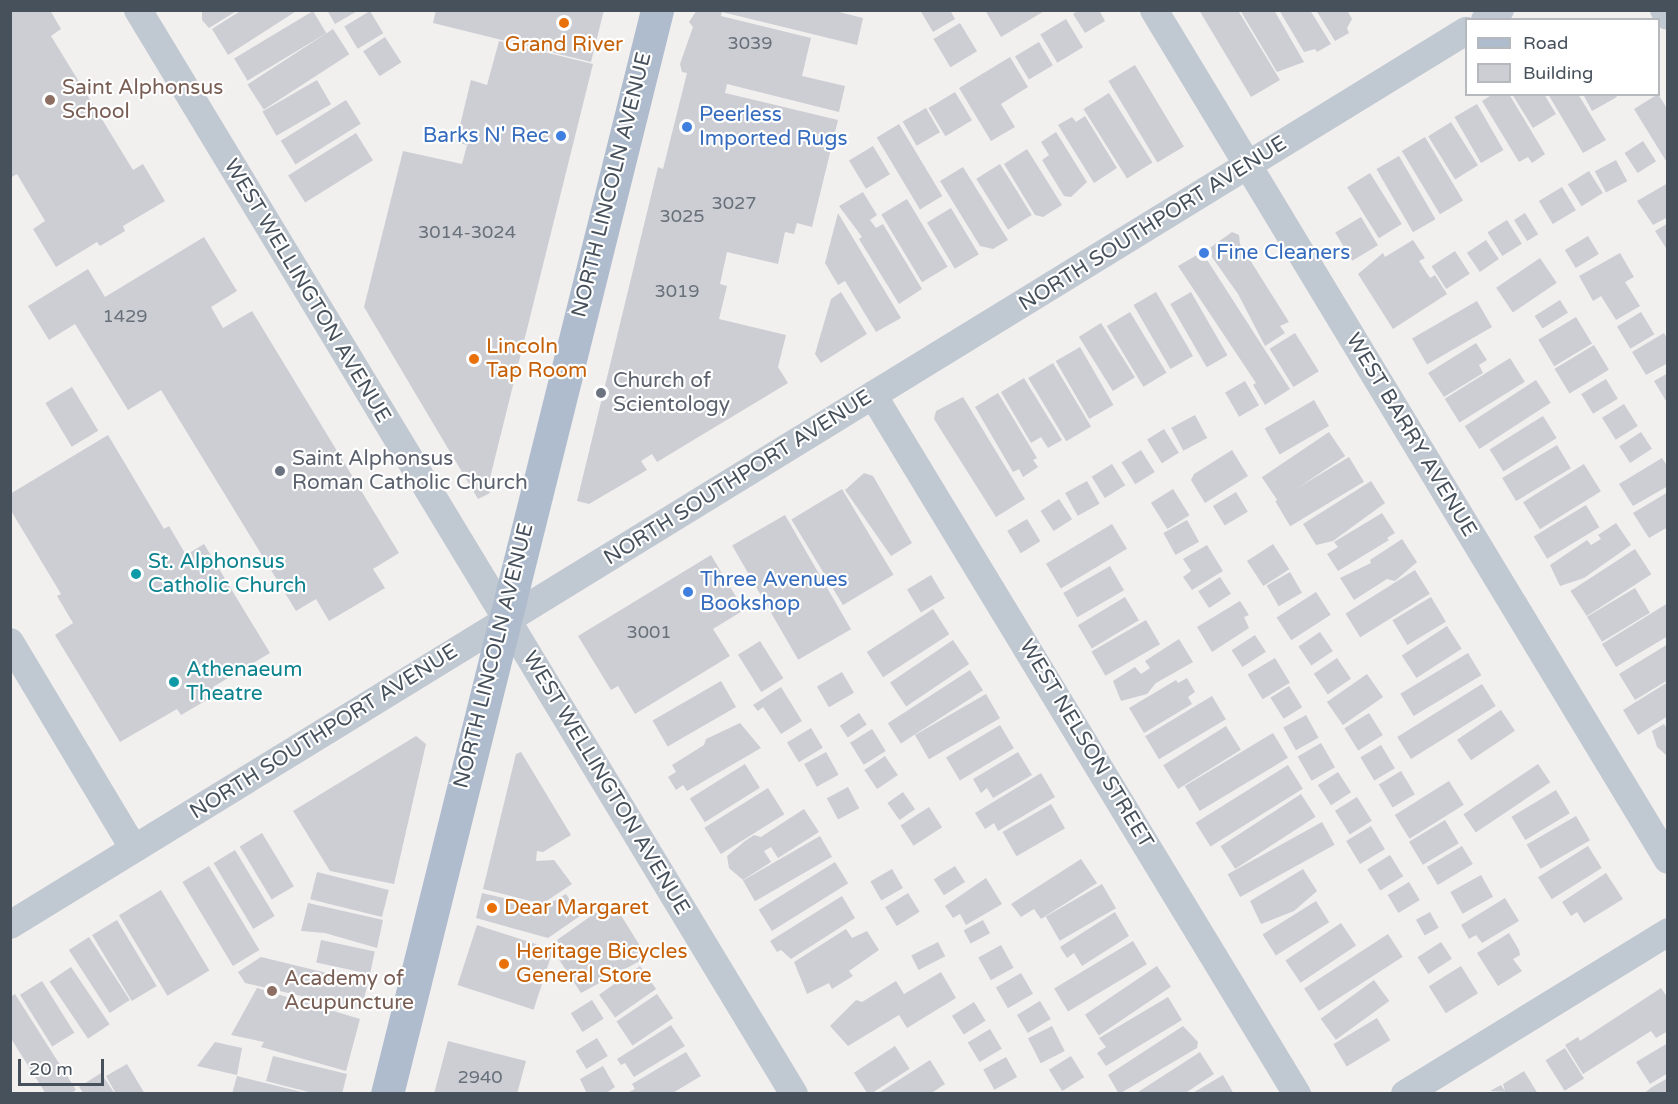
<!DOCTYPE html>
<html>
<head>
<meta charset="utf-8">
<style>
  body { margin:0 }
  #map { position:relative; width:1678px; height:1104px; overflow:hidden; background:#f2efef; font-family:"Varela Round",sans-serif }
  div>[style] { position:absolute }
  .building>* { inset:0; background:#ccced4; transform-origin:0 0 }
  .minor>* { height:28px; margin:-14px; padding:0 14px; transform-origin:14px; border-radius:14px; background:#c0c8d1 }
  .major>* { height:33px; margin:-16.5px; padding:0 16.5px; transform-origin:16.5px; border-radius:16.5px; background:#afbccd }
  .dots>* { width:16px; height:16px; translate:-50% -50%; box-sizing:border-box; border:3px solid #fff; border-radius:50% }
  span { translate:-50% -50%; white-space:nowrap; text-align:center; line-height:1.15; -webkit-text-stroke:4.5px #fff; paint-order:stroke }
  .number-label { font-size:18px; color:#68707a }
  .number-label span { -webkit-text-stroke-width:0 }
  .food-label { font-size:21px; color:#c56008 }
  .left { translate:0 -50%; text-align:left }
  .education-label { font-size:21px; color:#785e54 }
  .shop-label { font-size:21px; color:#366cbe }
  .right { translate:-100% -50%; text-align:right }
  .street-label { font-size:21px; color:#47515c }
  .worship-label { font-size:21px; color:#5b616d }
  .culture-label { font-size:21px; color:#0d838f }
  .frame { position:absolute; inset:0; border:12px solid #47515c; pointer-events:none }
  .legend { position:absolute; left:1465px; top:18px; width:195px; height:78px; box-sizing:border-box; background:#fff; border:2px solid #b5b9be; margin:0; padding:8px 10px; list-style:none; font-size:18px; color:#47515c }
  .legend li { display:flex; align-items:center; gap:12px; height:30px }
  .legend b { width:30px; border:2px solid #b5b9be }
  .scale { position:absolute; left:18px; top:1059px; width:86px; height:27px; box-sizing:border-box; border:3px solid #47515c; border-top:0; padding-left:8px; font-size:18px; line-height:21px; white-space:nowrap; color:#47515c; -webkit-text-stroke:4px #fff; paint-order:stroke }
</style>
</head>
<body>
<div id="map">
  <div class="building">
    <i style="clip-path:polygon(10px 10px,50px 10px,61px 29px,51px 36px,133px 170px,143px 164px,165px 201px,123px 226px,125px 231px,100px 246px,97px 242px,56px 267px,33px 229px,45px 221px,17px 174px,10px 178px)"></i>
    <i style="clip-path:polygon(202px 10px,238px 10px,209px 28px,202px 20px)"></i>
    <i style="clip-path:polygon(242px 10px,298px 10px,228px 55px,212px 29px)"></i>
    <i style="clip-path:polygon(327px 10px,359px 10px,335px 24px)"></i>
    <i style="clip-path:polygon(436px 10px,604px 10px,591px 62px,433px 23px)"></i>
    <i style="clip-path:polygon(697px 10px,831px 10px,863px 18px,857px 45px,722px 12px,721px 16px,811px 38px,802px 76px,845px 86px,839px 112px,727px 84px,725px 93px,838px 120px,812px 227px,797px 223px,794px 234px,785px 232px,778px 264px,727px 252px,720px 284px,727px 286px,719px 319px,786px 335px,778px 367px,788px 383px,657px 462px,652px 454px,641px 461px,647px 470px,589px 504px,577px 501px,658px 167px,663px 169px,687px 73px,682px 72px,680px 64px,693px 27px,689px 22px)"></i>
    <i style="clip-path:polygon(920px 10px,950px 10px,955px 19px,933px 32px)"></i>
    <i style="clip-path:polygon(985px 10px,1046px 10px,1001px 37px)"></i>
    <i style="clip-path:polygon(1079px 10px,1099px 10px,1105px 21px,1085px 33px,1073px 14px)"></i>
    <i style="clip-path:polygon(1199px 10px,1239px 12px,1280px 80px,1251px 97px)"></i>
    <i style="clip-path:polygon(1240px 10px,1274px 10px,1304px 62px,1277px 72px)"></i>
    <i style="clip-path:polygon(1279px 10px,1310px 10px,1331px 44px,1317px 52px,1315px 49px,1304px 52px)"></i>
    <i style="clip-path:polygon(1316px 10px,1347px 10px,1352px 19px,1347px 28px,1349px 33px,1335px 41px)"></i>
    <i style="left:313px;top:11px;width:26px;height:92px;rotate:59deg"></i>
    <i style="left:370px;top:11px;width:26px;height:30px;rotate:59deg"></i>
    <i style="left:1066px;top:19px;width:33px;height:30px;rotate:59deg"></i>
    <i style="left:960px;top:23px;width:33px;height:31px;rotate:59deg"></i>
    <i style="left:333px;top:29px;width:30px;height:102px;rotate:57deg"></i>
    <i style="left:385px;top:37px;width:30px;height:26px;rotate:57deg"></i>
    <i style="clip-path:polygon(499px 41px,593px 64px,488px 486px,490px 493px,478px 499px,364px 307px,403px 151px,462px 164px,467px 145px,456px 142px,471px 80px,487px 85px)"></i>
    <i style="left:1039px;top:42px;width:27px;height:28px;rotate:59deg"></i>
    <i style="clip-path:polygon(1010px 57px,1028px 87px,1001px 104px,1015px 127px,991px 141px,959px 88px)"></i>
    <i style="left:1135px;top:65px;width:95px;height:31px;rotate:59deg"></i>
    <i style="left:317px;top:80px;width:28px;height:63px;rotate:60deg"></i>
    <i style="left:955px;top:92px;width:33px;height:31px;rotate:59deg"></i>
    <i style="left:1109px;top:93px;width:82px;height:30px;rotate:58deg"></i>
    <i style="clip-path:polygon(1493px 94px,1509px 94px,1545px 154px,1532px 163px,1528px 157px,1519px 162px,1482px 101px)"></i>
    <i style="clip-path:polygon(1512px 94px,1544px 94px,1556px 114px,1533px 128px)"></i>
    <i style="clip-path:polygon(1548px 94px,1578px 94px,1606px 140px,1583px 153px)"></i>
    <i style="clip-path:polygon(1583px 94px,1615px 94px,1617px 97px,1592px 111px)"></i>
    <i style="clip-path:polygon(1658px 94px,1668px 110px,1666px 161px,1634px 109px)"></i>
    <i style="left:346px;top:100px;width:28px;height:77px;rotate:58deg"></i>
    <i style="left:1477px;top:104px;width:53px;height:26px;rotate:60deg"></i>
    <i style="left:926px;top:108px;width:28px;height:27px;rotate:60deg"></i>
    <i style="clip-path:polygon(1085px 116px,1117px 168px,1094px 183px,1058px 125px,1072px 117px,1076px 122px)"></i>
    <i style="left:1451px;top:122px;width:51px;height:27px;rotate:58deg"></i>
    <i style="left:899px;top:124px;width:84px;height:26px;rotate:59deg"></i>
    <i style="clip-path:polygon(1056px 132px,1087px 182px,1071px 197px,1064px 196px,1042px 160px,1049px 155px,1041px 142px)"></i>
    <i style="left:356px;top:133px;width:32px;height:80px;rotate:58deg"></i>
    <i style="left:1425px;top:137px;width:74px;height:27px;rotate:59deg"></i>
    <i style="left:1643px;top:141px;width:24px;height:22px;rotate:57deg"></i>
    <i style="left:873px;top:146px;width:33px;height:28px;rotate:59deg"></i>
    <i style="clip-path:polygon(1027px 149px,1062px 205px,1043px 217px,1035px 215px,1004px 164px)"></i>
    <i style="left:1399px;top:156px;width:73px;height:26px;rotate:60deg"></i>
    <i style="left:1616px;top:160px;width:24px;height:24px;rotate:62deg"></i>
    <i style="left:1000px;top:164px;width:60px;height:28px;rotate:58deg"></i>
    <i style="clip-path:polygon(963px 167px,1008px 240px,993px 249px,980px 246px,940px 181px)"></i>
    <i style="left:1589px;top:171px;width:26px;height:25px;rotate:58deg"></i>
    <i style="left:1370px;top:173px;width:60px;height:27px;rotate:58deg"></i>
    <i style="clip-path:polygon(1668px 183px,1668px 217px,1653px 225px,1637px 201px)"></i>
    <i style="left:1562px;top:187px;width:27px;height:27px;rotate:59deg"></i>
    <i style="clip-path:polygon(863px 192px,877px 215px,870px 220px,876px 228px,883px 224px,922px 289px,899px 304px,859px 239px,862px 237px,839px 206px)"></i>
    <i style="left:907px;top:199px;width:79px;height:30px;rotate:59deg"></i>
    <i style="left:951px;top:208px;width:54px;height:28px;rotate:59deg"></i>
    <i style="clip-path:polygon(838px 213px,901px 318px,876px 332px,845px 281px,838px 285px,825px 263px)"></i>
    <i style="left:1525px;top:213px;width:25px;height:13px;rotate:58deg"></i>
    <i style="left:1361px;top:217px;width:33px;height:30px;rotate:59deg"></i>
    <i style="left:1507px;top:220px;width:28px;height:23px;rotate:58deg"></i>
    <i style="clip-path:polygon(1668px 223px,1668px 251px,1655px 231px)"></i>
    <i style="clip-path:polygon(1232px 232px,1239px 235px,1240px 244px,1289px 322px,1280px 326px,1285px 333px,1265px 346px,1238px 294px,1207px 250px)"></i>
    <i style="left:1588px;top:236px;width:21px;height:27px;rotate:59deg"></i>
    <i style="clip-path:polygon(204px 237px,237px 291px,211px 307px,223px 328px,252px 311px,399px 553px,373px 569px,385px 588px,329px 621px,316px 599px,296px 611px,161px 390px,128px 410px,75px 324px,49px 340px,28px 306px,88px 269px,105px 297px)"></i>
    <i style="clip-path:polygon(1413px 240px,1425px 258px,1419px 261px,1430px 278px,1435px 275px,1447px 294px,1393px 329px,1358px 274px,1383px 253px,1385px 257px)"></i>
    <i style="left:1486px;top:240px;width:23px;height:23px;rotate:56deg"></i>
    <i style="left:1455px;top:251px;width:27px;height:28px;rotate:57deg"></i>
    <i style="clip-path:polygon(1202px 252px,1290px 389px,1265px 405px,1253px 385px,1256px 383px,1178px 266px)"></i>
    <i style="clip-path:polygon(1620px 253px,1634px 277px,1625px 282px,1640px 306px,1616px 320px,1601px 296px,1593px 301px,1579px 276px)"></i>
    <i style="left:1540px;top:258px;width:30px;height:53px;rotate:56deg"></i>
    <i style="clip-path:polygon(841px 292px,867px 334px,821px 363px,815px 354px,831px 299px)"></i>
    <i style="left:1156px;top:292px;width:74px;height:26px;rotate:60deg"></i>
    <i style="left:1191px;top:292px;width:73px;height:24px;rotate:60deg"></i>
    <i style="left:1560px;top:300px;width:15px;height:30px;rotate:58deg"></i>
    <i style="left:1477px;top:301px;width:30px;height:75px;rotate:60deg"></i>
    <i style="left:1130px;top:312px;width:71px;height:27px;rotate:59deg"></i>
    <i style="left:1641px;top:312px;width:26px;height:28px;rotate:59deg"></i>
    <i style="left:1576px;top:317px;width:31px;height:44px;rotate:59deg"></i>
    <i style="left:1101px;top:323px;width:64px;height:26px;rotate:58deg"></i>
    <i style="left:1295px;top:333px;width:45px;height:30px;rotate:58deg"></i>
    <i style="clip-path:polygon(1664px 333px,1668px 340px,1668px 363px,1646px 375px,1632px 352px)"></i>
    <i style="clip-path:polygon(1476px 343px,1487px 360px,1479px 365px,1483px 373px,1444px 397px,1428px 373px)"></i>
    <i style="left:1594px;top:345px;width:29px;height:46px;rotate:59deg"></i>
    <i style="left:1080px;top:347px;width:67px;height:28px;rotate:60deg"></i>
    <i style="left:1510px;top:358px;width:28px;height:77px;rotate:58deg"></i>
    <i style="left:1053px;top:363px;width:74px;height:29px;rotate:59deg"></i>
    <i style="clip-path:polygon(1668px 373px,1668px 400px,1666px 401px,1654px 381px)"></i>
    <i style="clip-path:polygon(1024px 378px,1062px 440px,1048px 448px,1041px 437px,1031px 443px,1001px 392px)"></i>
    <i style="left:1606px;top:379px;width:23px;height:29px;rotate:59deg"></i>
    <i style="left:1536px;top:380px;width:27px;height:85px;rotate:57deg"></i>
    <i style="left:1245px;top:381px;width:28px;height:23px;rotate:60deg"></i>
    <i style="left:72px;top:387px;width:51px;height:31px;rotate:59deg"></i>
    <i style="clip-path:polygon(998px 393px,1037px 458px,1033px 460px,1038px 467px,1023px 477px,1019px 469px,1013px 472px,975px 407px)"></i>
    <i style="clip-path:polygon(963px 397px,1025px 499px,996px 517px,934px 419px,936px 411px)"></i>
    <i style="left:1314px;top:400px;width:30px;height:57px;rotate:60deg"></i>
    <i style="left:1624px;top:404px;width:26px;height:26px;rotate:58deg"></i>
    <i style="left:1195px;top:415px;width:26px;height:27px;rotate:62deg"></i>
    <i style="left:1543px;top:416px;width:26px;height:63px;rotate:58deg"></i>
    <i style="left:1164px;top:429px;width:28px;height:20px;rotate:58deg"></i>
    <i style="left:1329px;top:432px;width:29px;height:81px;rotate:56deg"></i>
    <i style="left:1641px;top:432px;width:20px;height:26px;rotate:57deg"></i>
    <i style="clip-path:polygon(108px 435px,164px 529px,169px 526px,186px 555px,204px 544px,270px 653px,213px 687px,217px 694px,181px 715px,177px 709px,120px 742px,55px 635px,73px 623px,57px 596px,61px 594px,10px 509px,10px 494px)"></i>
    <i style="left:1557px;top:445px;width:27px;height:64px;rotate:59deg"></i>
    <i style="left:1141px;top:450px;width:26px;height:23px;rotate:58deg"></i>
    <i style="clip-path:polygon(1232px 450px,1248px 476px,1205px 503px,1191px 480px,1194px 474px)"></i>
    <i style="left:1349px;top:457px;width:29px;height:86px;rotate:59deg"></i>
    <i style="clip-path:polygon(1662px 458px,1668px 467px,1668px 486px,1633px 506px,1619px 484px)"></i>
    <i style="left:1112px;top:464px;width:25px;height:24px;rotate:58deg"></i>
    <i style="left:1584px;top:464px;width:32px;height:72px;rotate:58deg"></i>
    <i style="clip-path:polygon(864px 473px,873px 476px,912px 543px,891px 556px,845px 490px)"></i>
    <i style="left:1087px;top:481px;width:26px;height:25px;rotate:61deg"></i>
    <i style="clip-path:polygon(1371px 481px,1385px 503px,1333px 541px,1316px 545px,1303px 524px)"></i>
    <i style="left:842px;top:489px;width:100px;height:59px;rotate:59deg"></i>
    <i style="left:1173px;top:489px;width:31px;height:26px;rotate:58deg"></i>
    <i style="left:1236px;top:492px;width:23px;height:27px;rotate:59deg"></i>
    <i style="clip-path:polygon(1668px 492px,1668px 527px,1649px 538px,1633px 513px)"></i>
    <i style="left:1059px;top:499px;width:24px;height:22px;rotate:57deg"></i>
    <i style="left:1586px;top:505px;width:26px;height:61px;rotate:59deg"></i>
    <i style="clip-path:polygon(1382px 513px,1395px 533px,1387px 538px,1389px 540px,1338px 571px,1327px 554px,1338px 547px,1334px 542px)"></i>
    <i style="left:785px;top:515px;width:132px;height:61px;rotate:60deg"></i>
    <i style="left:1027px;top:519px;width:26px;height:23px;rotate:59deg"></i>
    <i style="left:1187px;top:520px;width:25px;height:27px;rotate:61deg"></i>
    <i style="clip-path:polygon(1616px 523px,1631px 545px,1584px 578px,1560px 586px,1550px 565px,1587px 540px,1591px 545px,1601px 539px,1598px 535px)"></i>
    <i style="left:1112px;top:524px;width:29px;height:77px;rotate:59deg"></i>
    <i style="clip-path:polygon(1402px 539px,1417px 562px,1395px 581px,1387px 579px,1354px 600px,1340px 578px,1371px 563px,1370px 560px)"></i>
    <i style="left:1273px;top:544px;width:30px;height:31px;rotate:57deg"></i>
    <i style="clip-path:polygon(1207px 545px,1223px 571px,1192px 590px,1183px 577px,1191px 571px,1183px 559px)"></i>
    <i style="left:1635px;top:549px;width:30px;height:77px;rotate:57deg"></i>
    <i style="clip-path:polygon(711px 555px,744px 610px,713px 629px,730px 656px,635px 714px,618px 686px,611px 690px,578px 636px)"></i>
    <i style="left:1110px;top:566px;width:28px;height:54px;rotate:60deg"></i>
    <i style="left:1415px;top:570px;width:28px;height:82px;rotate:58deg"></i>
    <i style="left:1290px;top:572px;width:24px;height:27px;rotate:60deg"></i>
    <i style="left:931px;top:575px;width:27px;height:28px;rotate:59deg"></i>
    <i style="left:1220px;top:577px;width:20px;height:26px;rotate:57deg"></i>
    <i style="left:1635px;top:588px;width:29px;height:56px;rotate:59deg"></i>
    <i style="left:1316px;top:592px;width:27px;height:47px;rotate:57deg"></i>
    <i style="left:1125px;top:597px;width:27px;height:55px;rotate:59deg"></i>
    <i style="left:1431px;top:597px;width:29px;height:45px;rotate:59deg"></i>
    <i style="clip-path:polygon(1240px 601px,1249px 615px,1244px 617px,1249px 628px,1212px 652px,1197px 627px)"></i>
    <i style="clip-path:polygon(1668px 603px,1668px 636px,1616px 667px,1602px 644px)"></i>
    <i style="left:933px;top:609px;width:30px;height:79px;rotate:57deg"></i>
    <i style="left:1146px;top:620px;width:28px;height:63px;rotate:60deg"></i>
    <i style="left:1447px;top:626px;width:27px;height:54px;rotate:57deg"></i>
    <i style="left:1320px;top:632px;width:23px;height:26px;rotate:56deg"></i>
    <i style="left:1255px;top:635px;width:20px;height:28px;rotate:57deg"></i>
    <i style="clip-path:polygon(1179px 639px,1193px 662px,1156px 683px,1147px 694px,1121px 701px,1113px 681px,1135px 667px,1141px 674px,1150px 668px,1145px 661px)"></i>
    <i style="left:953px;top:640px;width:29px;height:76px;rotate:56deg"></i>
    <i style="left:760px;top:641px;width:44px;height:26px;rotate:58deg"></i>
    <i style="clip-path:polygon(1668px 644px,1668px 680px,1635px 700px,1619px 674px)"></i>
    <i style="left:1468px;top:653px;width:26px;height:79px;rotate:59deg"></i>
    <i style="left:1275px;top:658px;width:29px;height:32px;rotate:59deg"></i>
    <i style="left:1337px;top:658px;width:25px;height:28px;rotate:56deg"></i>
    <i style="left:970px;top:670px;width:24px;height:98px;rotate:57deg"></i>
    <i style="left:842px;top:672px;width:24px;height:29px;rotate:60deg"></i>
    <i style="left:1367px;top:674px;width:28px;height:49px;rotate:55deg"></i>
    <i style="clip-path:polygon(1187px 678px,1195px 692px,1188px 697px,1192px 704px,1144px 733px,1129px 708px,1176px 680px,1178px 683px)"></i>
    <i style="left:721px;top:681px;width:30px;height:79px;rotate:60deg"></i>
    <i style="clip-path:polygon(1668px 682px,1668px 716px,1638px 735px,1623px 710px)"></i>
    <i style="left:1482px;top:684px;width:26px;height:100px;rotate:58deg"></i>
    <i style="left:1289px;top:686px;width:25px;height:22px;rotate:58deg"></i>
    <i style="clip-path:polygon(781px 687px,802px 721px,781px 734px,763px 707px,758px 711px,753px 705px)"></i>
    <i style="left:986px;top:694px;width:28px;height:82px;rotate:60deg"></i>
    <i style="left:1212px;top:696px;width:27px;height:78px;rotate:59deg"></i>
    <i style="left:1501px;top:710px;width:25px;height:53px;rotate:56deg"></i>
    <i style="left:859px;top:713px;width:14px;height:23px;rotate:56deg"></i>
    <i style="left:1369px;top:713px;width:26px;height:29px;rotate:58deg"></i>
    <i style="left:1306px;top:715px;width:26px;height:26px;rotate:61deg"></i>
    <i style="clip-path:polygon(740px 723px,761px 748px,687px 791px,683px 785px,676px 790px,668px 777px,676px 772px,672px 765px,704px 745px,706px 739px)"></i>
    <i style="clip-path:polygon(1664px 724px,1668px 730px,1666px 755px,1657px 747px,1652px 731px)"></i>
    <i style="left:1000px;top:725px;width:27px;height:63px;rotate:59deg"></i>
    <i style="left:1226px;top:726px;width:28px;height:74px;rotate:58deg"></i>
    <i style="left:811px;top:728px;width:23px;height:28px;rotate:59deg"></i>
    <i style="left:872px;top:729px;width:26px;height:26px;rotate:58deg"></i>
    <i style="left:1273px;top:733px;width:29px;height:103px;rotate:59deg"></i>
    <i style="clip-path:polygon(416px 736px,426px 744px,394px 884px,330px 871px,293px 811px)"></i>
    <i style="left:1321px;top:743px;width:28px;height:27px;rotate:60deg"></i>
    <i style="left:1381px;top:745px;width:27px;height:24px;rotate:59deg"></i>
    <i style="clip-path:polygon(521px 752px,571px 835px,543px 852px,537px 851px,536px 861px,554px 860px,572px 884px,542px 904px,483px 889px,516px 754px)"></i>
    <i style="left:826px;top:752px;width:26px;height:25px;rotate:61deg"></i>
    <i style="clip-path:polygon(1018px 752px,1032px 775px,993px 798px,987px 788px,981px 793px,973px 779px)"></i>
    <i style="left:885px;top:756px;width:23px;height:25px;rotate:56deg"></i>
    <i style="left:745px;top:764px;width:28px;height:65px;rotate:58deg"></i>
    <i style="left:1538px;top:764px;width:22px;height:90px;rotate:56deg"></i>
    <i style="left:1288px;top:765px;width:28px;height:109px;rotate:58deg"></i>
    <i style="left:1401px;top:771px;width:27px;height:26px;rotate:59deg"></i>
    <i style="left:1338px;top:772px;width:24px;height:24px;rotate:57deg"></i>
    <i style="clip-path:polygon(1041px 773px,1055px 797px,998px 831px,994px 823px,985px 829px,975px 813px)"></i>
    <i style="left:1449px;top:781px;width:28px;height:64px;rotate:58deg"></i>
    <i style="left:848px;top:787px;width:24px;height:24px;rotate:62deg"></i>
    <i style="left:768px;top:788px;width:31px;height:75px;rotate:58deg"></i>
    <i style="left:1556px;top:790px;width:27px;height:52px;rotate:59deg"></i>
    <i style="left:903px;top:792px;width:21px;height:19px;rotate:55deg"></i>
    <i style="left:1301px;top:794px;width:27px;height:96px;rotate:57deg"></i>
    <i style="left:1357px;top:797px;width:28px;height:26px;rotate:58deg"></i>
    <i style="left:1051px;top:804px;width:28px;height:56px;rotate:60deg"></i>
    <i style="left:929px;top:807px;width:24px;height:34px;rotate:57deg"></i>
    <i style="clip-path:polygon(804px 809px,819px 832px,778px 858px,771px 847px,764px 851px,771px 862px,743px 880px,729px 868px,727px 856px,745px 841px,754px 835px,761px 837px)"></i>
    <i style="left:1576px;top:816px;width:28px;height:57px;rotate:60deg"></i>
    <i style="left:1445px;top:820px;width:27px;height:42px;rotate:59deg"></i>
    <i style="left:1322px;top:822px;width:26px;height:108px;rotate:61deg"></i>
    <i style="left:1371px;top:826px;width:27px;height:29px;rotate:59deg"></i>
    <i style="left:262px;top:833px;width:62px;height:26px;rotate:59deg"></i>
    <i style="left:820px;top:836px;width:24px;height:89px;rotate:60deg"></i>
    <i style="left:1462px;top:846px;width:21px;height:41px;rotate:59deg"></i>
    <i style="left:1588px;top:846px;width:26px;height:59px;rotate:58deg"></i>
    <i style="left:235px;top:850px;width:77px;height:25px;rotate:59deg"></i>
    <i style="left:1390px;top:855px;width:25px;height:27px;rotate:58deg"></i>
    <i style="clip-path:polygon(1081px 859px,1097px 883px,1041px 919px,1034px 909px,1021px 917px,1011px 904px)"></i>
    <i style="left:835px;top:862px;width:25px;height:90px;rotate:58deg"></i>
    <i style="left:209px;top:866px;width:98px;height:31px;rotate:59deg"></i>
    <i style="left:955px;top:866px;width:19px;height:25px;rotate:58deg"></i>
    <i style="left:892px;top:869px;width:22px;height:25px;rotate:60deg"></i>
    <i style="clip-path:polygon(1303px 869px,1317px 891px,1294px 911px,1261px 924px,1250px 901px)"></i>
    <i style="left:317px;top:872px;width:74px;height:28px;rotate:14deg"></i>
    <i style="clip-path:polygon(1606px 873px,1623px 899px,1584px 923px,1577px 912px,1571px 916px,1562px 902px)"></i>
    <i style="left:1481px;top:875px;width:25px;height:35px;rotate:61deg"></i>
    <i style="clip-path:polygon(986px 878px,1002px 904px,966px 925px,960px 914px,953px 918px,945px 906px)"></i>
    <i style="left:1409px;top:882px;width:21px;height:25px;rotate:59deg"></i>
    <i style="left:1102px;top:884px;width:28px;height:65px;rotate:60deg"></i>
    <i style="left:161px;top:890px;width:94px;height:49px;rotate:59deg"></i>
    <i style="clip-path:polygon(482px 893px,543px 907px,566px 894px,580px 916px,548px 938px,476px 918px)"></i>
    <i style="left:908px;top:893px;width:22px;height:27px;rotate:58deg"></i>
    <i style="clip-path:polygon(842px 896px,855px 918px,791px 959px,781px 950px,777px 952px,770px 941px)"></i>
    <i style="clip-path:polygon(1505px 898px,1519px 921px,1482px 943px,1476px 935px,1469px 939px,1461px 925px)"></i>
    <i style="clip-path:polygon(612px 901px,647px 957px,581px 993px,556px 955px,563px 951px,557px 940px)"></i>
    <i style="left:1316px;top:901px;width:25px;height:63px;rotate:58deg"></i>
    <i style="clip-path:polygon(308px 903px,383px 920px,377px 948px,325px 933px,301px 931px)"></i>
    <i style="clip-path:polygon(1115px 912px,1129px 936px,1082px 966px,1074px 953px,1067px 958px,1060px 947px)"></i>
    <i style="left:1430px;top:912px;width:18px;height:16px;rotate:61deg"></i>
    <i style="left:117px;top:920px;width:77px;height:29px;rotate:59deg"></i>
    <i style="left:983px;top:920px;width:15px;height:22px;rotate:62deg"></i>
    <i style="left:1341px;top:923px;width:27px;height:67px;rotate:56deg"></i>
    <i style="left:477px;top:925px;width:80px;height:63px;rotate:18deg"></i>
    <i style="clip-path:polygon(846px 929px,852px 938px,867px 931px,879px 950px,849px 971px,853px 976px,832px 989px,829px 983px,807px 994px,794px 962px)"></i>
    <i style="clip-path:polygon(1509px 933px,1519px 950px,1520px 955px,1513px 959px,1522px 971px,1498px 986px,1477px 953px)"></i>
    <i style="left:1388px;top:934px;width:27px;height:100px;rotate:57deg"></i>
    <i style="left:89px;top:937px;width:75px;height:24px;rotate:57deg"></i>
    <i style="left:321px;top:940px;width:55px;height:23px;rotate:12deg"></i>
    <i style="left:1133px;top:941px;width:27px;height:92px;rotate:59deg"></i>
    <i style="left:938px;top:942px;width:16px;height:30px;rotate:63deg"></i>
    <i style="left:1441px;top:942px;width:20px;height:28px;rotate:57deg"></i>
    <i style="left:1001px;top:945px;width:26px;height:26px;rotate:61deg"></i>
    <i style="clip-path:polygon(261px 957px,368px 983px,361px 1010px,245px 983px,238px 972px)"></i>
    <i style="left:640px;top:966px;width:28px;height:50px;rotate:55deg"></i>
    <i style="left:1157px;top:966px;width:25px;height:87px;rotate:56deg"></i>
    <i style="left:1461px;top:966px;width:32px;height:38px;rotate:58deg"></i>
    <i style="left:71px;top:967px;width:69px;height:26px;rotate:56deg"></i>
    <i style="clip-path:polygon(941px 972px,956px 998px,907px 1028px,899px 1015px,848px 1046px,830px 1026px,856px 1000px,862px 1002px,896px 981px,904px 994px)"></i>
    <i style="left:1021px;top:973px;width:24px;height:29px;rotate:60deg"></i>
    <i style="left:1374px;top:980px;width:26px;height:66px;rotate:54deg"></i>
    <i style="left:42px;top:981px;width:61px;height:26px;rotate:58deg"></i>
    <i style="clip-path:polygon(257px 988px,360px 1019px,346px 1071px,261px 1047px,264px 1042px,231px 1035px)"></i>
    <i style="clip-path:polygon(1661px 988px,1668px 998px,1668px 1031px,1656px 1038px,1651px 1031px,1583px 1074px,1565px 1045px,1578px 1037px,1580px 1041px)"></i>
    <i style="clip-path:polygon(15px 994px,76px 1090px,70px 1094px,46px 1094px,10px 1037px,10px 997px)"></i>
    <i style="left:657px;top:994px;width:29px;height:49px;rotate:56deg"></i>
    <i style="clip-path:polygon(1168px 997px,1182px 1020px,1106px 1066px,1097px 1053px,1106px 1047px,1099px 1038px)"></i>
    <i style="left:592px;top:1000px;width:22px;height:25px;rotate:58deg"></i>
    <i style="left:1040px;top:1001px;width:21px;height:27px;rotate:59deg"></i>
    <i style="left:974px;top:1002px;width:22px;height:26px;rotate:58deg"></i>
    <i style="left:1377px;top:1018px;width:26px;height:51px;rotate:59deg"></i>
    <i style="clip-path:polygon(671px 1025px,685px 1046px,634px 1077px,625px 1063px,621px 1065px,617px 1059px)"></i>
    <i style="left:1052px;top:1026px;width:28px;height:27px;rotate:63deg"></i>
    <i style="clip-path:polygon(1183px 1026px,1198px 1042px,1197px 1048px,1119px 1094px,1108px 1075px)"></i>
    <i style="left:990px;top:1029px;width:23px;height:26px;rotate:59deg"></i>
    <i style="left:597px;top:1038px;width:21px;height:25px;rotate:59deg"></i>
    <i style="clip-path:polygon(448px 1041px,526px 1061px,517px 1094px,434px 1094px)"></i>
    <i style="clip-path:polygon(215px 1042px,242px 1048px,237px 1075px,197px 1066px)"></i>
    <i style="clip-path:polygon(1668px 1043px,1668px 1073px,1650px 1084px,1636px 1062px)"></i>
    <i style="left:895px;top:1046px;width:27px;height:49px;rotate:57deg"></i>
    <i style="left:1565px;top:1048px;width:36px;height:23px;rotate:58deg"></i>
    <i style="clip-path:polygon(686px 1052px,701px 1076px,671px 1094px,625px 1094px,635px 1089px,632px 1084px)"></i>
    <i style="clip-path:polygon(1200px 1052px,1214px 1074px,1184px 1094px,1135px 1094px)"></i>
    <i style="clip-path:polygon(273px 1056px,347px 1074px,342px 1094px,316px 1094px,266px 1081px)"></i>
    <i style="left:1071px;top:1056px;width:25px;height:26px;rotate:58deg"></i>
    <i style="left:1006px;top:1057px;width:23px;height:26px;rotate:61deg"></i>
    <i style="clip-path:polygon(930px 1060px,945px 1084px,930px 1094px,877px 1094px)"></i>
    <i style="clip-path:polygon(127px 1064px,145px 1094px,116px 1094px,106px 1076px)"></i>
    <i style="clip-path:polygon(603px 1066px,615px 1087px,605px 1094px,587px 1094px,580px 1079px)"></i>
    <i style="clip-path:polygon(1524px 1071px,1538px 1094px,1490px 1091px,1501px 1085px,1505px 1091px,1503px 1084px)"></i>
    <i style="clip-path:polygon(101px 1073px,115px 1094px,84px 1094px,79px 1087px)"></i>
    <i style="clip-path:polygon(1223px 1075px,1234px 1094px,1191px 1094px)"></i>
    <i style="clip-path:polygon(237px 1076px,306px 1093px,306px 1094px,232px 1094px)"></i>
    <i style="clip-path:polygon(1668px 1078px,1668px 1094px,1643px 1094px,1652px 1087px)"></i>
  </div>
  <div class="minor">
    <i style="left:138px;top:10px;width:1267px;rotate:58.82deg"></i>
    <i style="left:1154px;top:10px;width:993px;rotate:58.84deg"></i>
    <i style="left:1664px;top:10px;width:7px;rotate:56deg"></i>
    <i style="left:1485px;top:20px;width:18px;rotate:-34deg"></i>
    <i style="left:873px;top:395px;width:818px;rotate:58.76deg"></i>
    <i style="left:10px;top:642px;width:241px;rotate:59.1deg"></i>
    <i style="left:10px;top:925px;width:1709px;rotate:-31.55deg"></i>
    <i style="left:1405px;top:1094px;width:309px;rotate:-31.6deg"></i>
  </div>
  <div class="major">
    <i style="left:387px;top:1094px;width:1117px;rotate:-76.01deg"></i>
  </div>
  <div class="dots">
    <i style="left:564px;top:23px;background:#e8710a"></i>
    <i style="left:50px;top:100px;background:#8d6e63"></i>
    <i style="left:687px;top:127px;background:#3f7fe0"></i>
    <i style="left:561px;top:136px;background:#3f7fe0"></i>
    <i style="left:1204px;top:253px;background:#3f7fe0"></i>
    <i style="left:474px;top:359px;background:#e8710a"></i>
    <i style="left:601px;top:393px;background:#6b7280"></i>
    <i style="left:280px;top:471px;background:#6b7280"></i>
    <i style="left:136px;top:574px;background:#0f9aa8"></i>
    <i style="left:688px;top:592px;background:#3f7fe0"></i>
    <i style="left:174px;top:682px;background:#0f9aa8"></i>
    <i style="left:492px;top:908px;background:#e8710a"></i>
    <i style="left:504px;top:964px;background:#e8710a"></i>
    <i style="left:272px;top:991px;background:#8d6e63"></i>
  </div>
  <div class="number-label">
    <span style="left:750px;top:43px">3039</span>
    <span style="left:734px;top:203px">3027</span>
    <span style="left:682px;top:216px">3025</span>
    <span style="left:467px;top:232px">3014-3024</span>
    <span style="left:677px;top:291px">3019</span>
    <span style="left:125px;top:316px">1429</span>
    <span style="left:649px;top:632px">3001</span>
    <span style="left:480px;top:1077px">2940</span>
  </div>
  <div class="food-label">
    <span style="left:564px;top:45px">Grand River</span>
    <span class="left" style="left:486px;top:359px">Lincoln<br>Tap Room</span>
    <span class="left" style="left:504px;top:908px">Dear Margaret</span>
    <span class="left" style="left:516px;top:964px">Heritage Bicycles<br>General Store</span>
  </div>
  <div class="education-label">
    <span class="left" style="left:62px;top:100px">Saint Alphonsus<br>School</span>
    <span class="left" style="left:284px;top:991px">Academy of<br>Acupuncture</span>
  </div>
  <div class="shop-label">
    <span class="left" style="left:699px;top:127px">Peerless<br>Imported Rugs</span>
    <span class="right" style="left:549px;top:136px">Barks N' Rec</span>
    <span class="left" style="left:1216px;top:253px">Fine Cleaners</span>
    <span class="left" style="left:700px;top:592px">Three Avenues<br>Bookshop</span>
  </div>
  <div class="street-label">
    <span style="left:612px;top:185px;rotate:-76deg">NORTH LINCOLN AVENUE</span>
    <span style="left:1153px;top:224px;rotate:-32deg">NORTH SOUTHPORT AVENUE</span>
    <span style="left:307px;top:291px;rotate:59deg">WEST WELLINGTON AVENUE</span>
    <span style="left:1411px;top:435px;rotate:59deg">WEST BARRY AVENUE</span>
    <span style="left:738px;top:478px;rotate:-32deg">NORTH SOUTHPORT AVENUE</span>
    <span style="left:494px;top:656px;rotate:-76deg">NORTH LINCOLN AVENUE</span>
    <span style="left:324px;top:732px;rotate:-32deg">NORTH SOUTHPORT AVENUE</span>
    <span style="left:1086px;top:744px;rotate:59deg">WEST NELSON STREET</span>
    <span style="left:606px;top:783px;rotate:59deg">WEST WELLINGTON AVENUE</span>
  </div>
  <div class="worship-label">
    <span class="left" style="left:613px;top:393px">Church of<br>Scientology</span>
    <span class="left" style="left:292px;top:471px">Saint Alphonsus<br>Roman Catholic Church</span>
  </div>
  <div class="culture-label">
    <span class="left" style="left:148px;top:574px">St. Alphonsus<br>Catholic Church</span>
    <span class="left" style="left:186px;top:682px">Athenaeum<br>Theatre</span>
  </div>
  <div class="frame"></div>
  <ul class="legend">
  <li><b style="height:8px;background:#afbccd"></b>Road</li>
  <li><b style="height:16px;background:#ccced4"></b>Building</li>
  </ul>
  <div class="scale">20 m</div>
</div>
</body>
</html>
